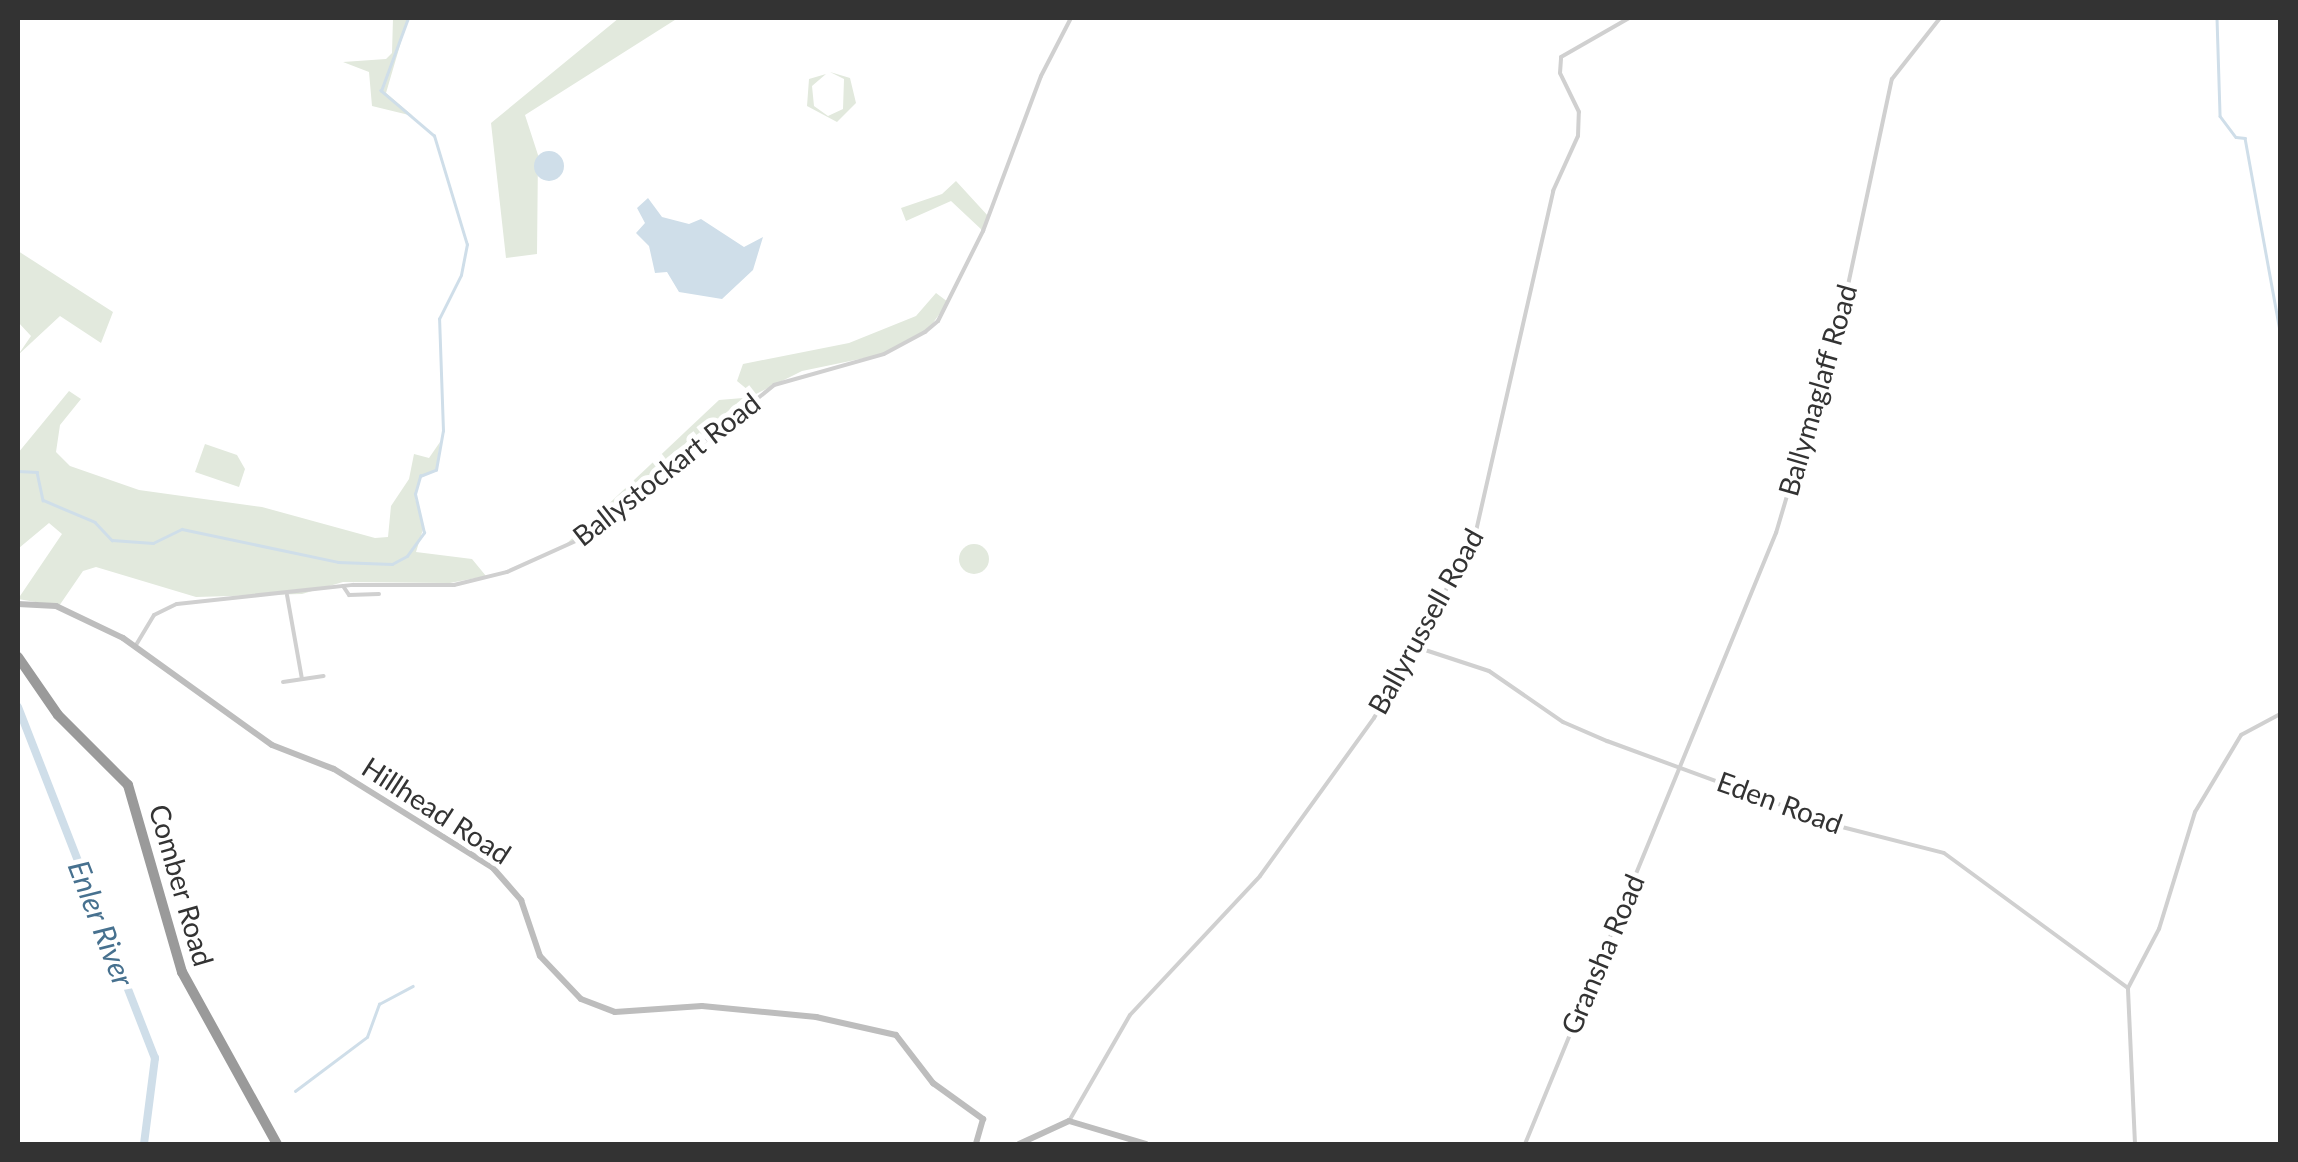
<!DOCTYPE html>
<html>
<head>
<meta charset="utf-8">
<style>
  body { margin:0 }
  #map { position:relative; width:2298px; height:1162px; overflow:hidden; background:#fff; font-family:Lato,sans-serif }
  div>[style] { position:absolute }
  .green>* { inset:0; background:#e2e9dd }
  .round { border-radius:50% }
  .water>* { inset:0; background:#cfdee9 }
  .stream>* { height:2.5px; margin:-1.25px; padding:0 1.25px; transform-origin:1.25px; border-radius:1.25px; background:#cfdee9 }
  .river>* { height:8px; margin:-4px; padding:0 4px; transform-origin:4px; border-radius:4px; background:#cfdee9 }
  .street>* { height:4px; margin:-2px; padding:0 2px; transform-origin:2px; border-radius:2px; background:#d0d0d0 }
  .secondary>* { height:6px; margin:-3px; padding:0 3px; transform-origin:3px; border-radius:3px; background:#bdbdbd }
  .highway>* { height:10px; margin:-5px; padding:0 5px; transform-origin:5px; border-radius:5px; background:#9a9a9a }
  span { translate:-50% -50%; white-space:nowrap; text-align:center; line-height:1.15; -webkit-text-stroke:10px #fff; paint-order:stroke }
  .street-label { font-size:28px; color:#333 }
  .water-label { font-size:30px; color:#47718f; font-style:italic }
  .frame { position:absolute; inset:0; border:20px solid #333; pointer-events:none }
</style>
</head>
<body>
<div id="map">
  <div class="green">
    <i style="clip-path:polygon(393px 18px,408px 18px,386px 93px,413px 116px,372px 106px,369px 72px,343px 62px,386px 59px,392px 53px)"></i>
    <i style="clip-path:polygon(619px 18px,678px 18px,525px 115px,538px 155px,537px 254px,506px 258px,491px 123px)"></i>
    <i style="clip-path:polygon(830px 72px,850px 78px,856px 103px,837px 122px,807px 106px,809px 79px,826px 74px,812px 86px,814px 106px,828px 116px,843px 109px,844px 79px)"></i>
    <i style="clip-path:polygon(956px 181px,989px 217px,983px 231px,951px 201px,906px 221px,901px 208px,942px 194px)"></i>
    <i style="clip-path:polygon(18px 251px,113px 312px,101px 343px,60px 316px,18px 355px,31px 336px,18px 322px)"></i>
    <i style="clip-path:polygon(936px 293px,948px 302px,928px 330px,884px 354px,802px 371px,754px 395px,737px 381px,743px 364px,849px 343px,916px 316px)"></i>
    <i style="clip-path:polygon(69px 391px,81px 399px,60px 425px,56px 452px,70px 466px,139px 490px,262px 507px,375px 538px,388px 537px,391px 506px,409px 479px,414px 454px,429px 458px,440px 442px,436px 470px,420px 476px,415px 498px,424px 526px,416px 552px,472px 559px,486px 576px,450px 583px,343px 582px,302px 594px,196px 597px,96px 567px,83px 571px,59px 606px,18px 599px,62px 534px,49px 523px,19px 548px,18px 453px)"></i>
    <i style="clip-path:polygon(743px 398px,587px 534px,564px 546px,719px 400px)"></i>
    <i style="clip-path:polygon(205px 444px,237px 455px,245px 469px,239px 487px,195px 472px)"></i>
    <i class="round" style="left:959px;top:544px;width:30px;height:30px"></i>
  </div>
  <div class="water">
    <i class="round" style="left:534px;top:151px;width:30px;height:30px"></i>
    <i style="clip-path:polygon(648px 198px,662px 217px,689px 224px,701px 219px,744px 247px,763px 237px,753px 270px,722px 299px,679px 292px,667px 272px,655px 273px,649px 246px,636px 233px,645px 223px,637px 208px)"></i>
  </div>
  <div class="stream">
    <i style="left:2217px;top:18px;width:98px;rotate:88.2deg"></i>
    <i style="left:2220px;top:116px;width:26px;rotate:53deg"></i>
    <i style="left:2236px;top:137px;width:9px;rotate:6deg"></i>
    <i style="left:2245px;top:138px;width:195px;rotate:79.7deg"></i>
    <i style="left:18px;top:471px;width:19px;rotate:3deg"></i>
    <i style="left:37px;top:472px;width:29px;rotate:78deg"></i>
    <i style="left:43px;top:500px;width:56px;rotate:22.9deg"></i>
    <i style="left:95px;top:522px;width:25px;rotate:47deg"></i>
    <i style="left:112px;top:540px;width:41px;rotate:4.2deg"></i>
    <i style="left:153px;top:543px;width:32px;rotate:-26deg"></i>
    <i style="left:182px;top:529px;width:159px;rotate:11.9deg"></i>
    <i style="left:338px;top:562px;width:54px;rotate:2.1deg"></i>
    <i style="left:392px;top:564px;width:17px;rotate:-28deg"></i>
    <i style="left:407px;top:556px;width:29px;rotate:-54deg"></i>
    <i style="left:424px;top:533px;width:40px;rotate:-103deg"></i>
    <i style="left:415px;top:494px;width:19px;rotate:-74deg"></i>
    <i style="left:420px;top:476px;width:17px;rotate:-21deg"></i>
    <i style="left:436px;top:470px;width:40px;rotate:-80deg"></i>
    <i style="left:443px;top:431px;width:112px;rotate:-92deg"></i>
    <i style="left:439px;top:319px;width:49px;rotate:-63.4deg"></i>
    <i style="left:461px;top:275px;width:31px;rotate:-79deg"></i>
    <i style="left:467px;top:245px;width:114px;rotate:-106.8deg"></i>
    <i style="left:434px;top:136px;width:70px;rotate:-139.7deg"></i>
    <i style="left:381px;top:91px;width:78px;rotate:-69.7deg"></i>
    <i style="left:295px;top:1091px;width:90px;rotate:-36.9deg"></i>
    <i style="left:367px;top:1037px;width:35px;rotate:-70deg"></i>
    <i style="left:379px;top:1004px;width:38px;rotate:-28deg"></i>
  </div>
  <div class="river">
    <i style="left:18px;top:707px;width:377px;rotate:68.7deg"></i>
    <i style="left:155px;top:1058px;width:87px;rotate:97.3deg"></i>
  </div>
  <div class="street">
    <i style="left:343px;top:586px;width:11px;rotate:56deg"></i>
    <i style="left:349px;top:595px;width:30px;rotate:-2deg"></i>
    <i style="left:287px;top:595px;width:85px;rotate:79.9deg"></i>
    <i style="left:136px;top:645px;width:35px;rotate:-59deg"></i>
    <i style="left:154px;top:615px;width:25px;rotate:-26deg"></i>
    <i style="left:177px;top:604px;width:177px;rotate:-6.2deg"></i>
    <i style="left:353px;top:585px;width:101px"></i>
    <i style="left:454px;top:585px;width:55px;rotate:-13.8deg"></i>
    <i style="left:507px;top:572px;width:90px;rotate:-24.3deg"></i>
    <i style="left:589px;top:535px;width:238px;rotate:-39deg"></i>
    <i style="left:774px;top:385px;width:114px;rotate:-15.7deg"></i>
    <i style="left:884px;top:354px;width:47px;rotate:-28.2deg"></i>
    <i style="left:925px;top:332px;width:17px;rotate:-40deg"></i>
    <i style="left:938px;top:321px;width:101px;rotate:-63.4deg"></i>
    <i style="left:983px;top:231px;width:165px;rotate:-69.5deg"></i>
    <i style="left:1041px;top:76px;width:65px;rotate:-62.7deg"></i>
    <i style="left:1413px;top:646px;width:80px;rotate:18.2deg"></i>
    <i style="left:1489px;top:671px;width:90px;rotate:34.6deg"></i>
    <i style="left:1563px;top:722px;width:48px;rotate:23.4deg"></i>
    <i style="left:1607px;top:741px;width:246px;rotate:20.2deg"></i>
    <i style="left:1838px;top:826px;width:109px;rotate:14.3deg"></i>
    <i style="left:1944px;top:853px;width:228px;rotate:36.3deg"></i>
    <i style="left:283px;top:682px;width:41px;rotate:-8.3deg"></i>
    <i style="left:1069px;top:1121px;width:122px;rotate:-60.1deg"></i>
    <i style="left:1130px;top:1015px;width:190px;rotate:-46.9deg"></i>
    <i style="left:1260px;top:876px;width:195px;rotate:-54.2deg"></i>
    <i style="left:1374px;top:718px;width:204px;rotate:-60.7deg"></i>
    <i style="left:1474px;top:540px;width:358px;rotate:-77.2deg"></i>
    <i style="left:1553px;top:191px;width:60px;rotate:-65.6deg"></i>
    <i style="left:1578px;top:136px;width:24px;rotate:-88deg"></i>
    <i style="left:1579px;top:112px;width:43px;rotate:-116deg"></i>
    <i style="left:1560px;top:73px;width:16px;rotate:-86deg"></i>
    <i style="left:1561px;top:57px;width:78px;rotate:-29.8deg"></i>
    <i style="left:1525px;top:1144px;width:661px;rotate:-67.67deg"></i>
    <i style="left:1776px;top:533px;width:239px;rotate:-73.5deg"></i>
    <i style="left:1844px;top:304px;width:230px;rotate:-78deg"></i>
    <i style="left:1892px;top:79px;width:78px;rotate:-51.8deg"></i>
    <i style="left:2135px;top:1144px;width:156px;rotate:-92.6deg"></i>
    <i style="left:2128px;top:988px;width:67px;rotate:-62.3deg"></i>
    <i style="left:2159px;top:929px;width:122px;rotate:-72.9deg"></i>
    <i style="left:2195px;top:812px;width:90px;rotate:-59.1deg"></i>
    <i style="left:2241px;top:735px;width:44px;rotate:-28.3deg"></i>
  </div>
  <div class="secondary">
    <i style="left:18px;top:604px;width:38px;rotate:3deg"></i>
    <i style="left:56px;top:606px;width:74px;rotate:25.5deg"></i>
    <i style="left:123px;top:638px;width:183px;rotate:35.7deg"></i>
    <i style="left:272px;top:745px;width:66px;rotate:21.2deg"></i>
    <i style="left:334px;top:769px;width:187px;rotate:31.9deg"></i>
    <i style="left:493px;top:868px;width:43px;rotate:48.8deg"></i>
    <i style="left:521px;top:900px;width:59px;rotate:71.3deg"></i>
    <i style="left:540px;top:956px;width:59px;rotate:46.4deg"></i>
    <i style="left:581px;top:999px;width:36px;rotate:21deg"></i>
    <i style="left:615px;top:1012px;width:87px;rotate:-3.9deg"></i>
    <i style="left:702px;top:1006px;width:115px;rotate:5.5deg"></i>
    <i style="left:816px;top:1017px;width:82px;rotate:12.7deg"></i>
    <i style="left:896px;top:1035px;width:61px;rotate:52.4deg"></i>
    <i style="left:933px;top:1083px;width:62px;rotate:35.8deg"></i>
    <i style="left:983px;top:1119px;width:26px;rotate:106deg"></i>
    <i style="left:1019px;top:1144px;width:55px;rotate:-24.7deg"></i>
    <i style="left:1069px;top:1121px;width:80px;rotate:16.6deg"></i>
  </div>
  <div class="highway">
    <i style="left:18px;top:657px;width:70px;rotate:55.4deg"></i>
    <i style="left:58px;top:715px;width:99px;rotate:45deg"></i>
    <i style="left:128px;top:785px;width:195px;rotate:73.9deg"></i>
    <i style="left:182px;top:972px;width:196px;rotate:61.1deg"></i>
  </div>
  <div class="street-label">
    <span style="left:1817px;top:390px;rotate:-74deg">Ballymaglaff Road</span>
    <span style="left:666px;top:469px;rotate:-38deg">Ballystockart Road</span>
    <span style="left:1425px;top:621px;rotate:-61deg">Ballyrussell Road</span>
    <span style="left:1780px;top:802px;rotate:20deg">Eden Road</span>
    <span style="left:437px;top:810px;rotate:33deg">Hillhead Road</span>
    <span style="left:182px;top:885px;rotate:74deg">Comber Road</span>
    <span style="left:1602px;top:954px;rotate:-67deg">Gransha Road</span>
  </div>
  <div class="water-label">
    <span style="left:102px;top:923px;rotate:69deg">Enler River</span>
  </div>
  <div class="frame"></div>
</div>
</body>
</html>
